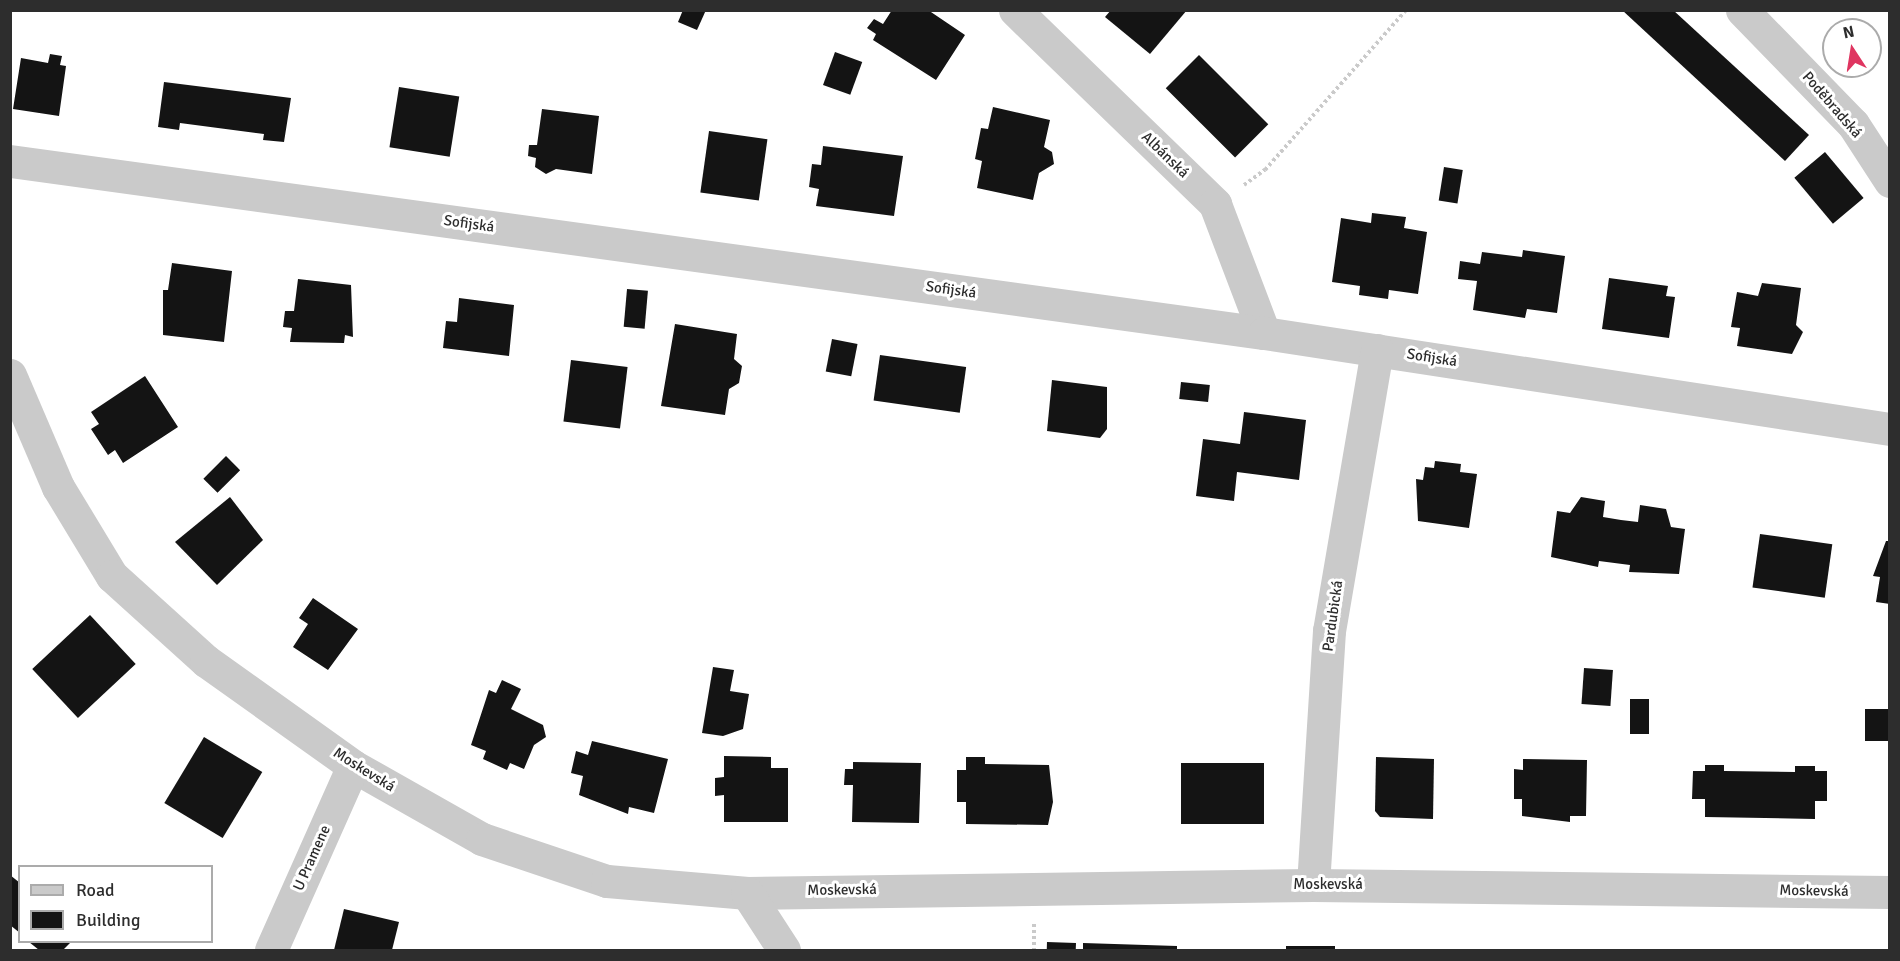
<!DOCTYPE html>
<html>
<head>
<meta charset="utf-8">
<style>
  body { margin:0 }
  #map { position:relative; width:1900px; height:961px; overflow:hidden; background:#fff; font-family:Signika,sans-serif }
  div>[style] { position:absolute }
  .building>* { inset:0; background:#141414; transform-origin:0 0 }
  .path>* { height:4px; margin-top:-2px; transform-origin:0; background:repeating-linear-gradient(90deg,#cacaca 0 3px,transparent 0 6px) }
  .street>* { height:33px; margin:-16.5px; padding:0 16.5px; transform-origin:16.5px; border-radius:16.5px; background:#cacaca }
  span { translate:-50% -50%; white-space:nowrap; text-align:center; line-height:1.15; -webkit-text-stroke:6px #fff; paint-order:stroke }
  .street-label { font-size:15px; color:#2d2d2d }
  .frame { position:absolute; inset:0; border:12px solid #2d2d2d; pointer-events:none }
  .legend { position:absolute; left:18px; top:865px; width:195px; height:78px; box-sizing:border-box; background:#fff; border:2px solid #ababab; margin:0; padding:8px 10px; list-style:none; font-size:18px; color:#2d2d2d }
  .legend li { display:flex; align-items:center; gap:12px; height:30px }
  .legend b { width:30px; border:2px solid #ababab }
  .north { position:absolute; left:1822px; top:18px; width:60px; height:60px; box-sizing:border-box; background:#fff; border:2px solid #ababab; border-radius:50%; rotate:348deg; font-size:16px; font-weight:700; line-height:24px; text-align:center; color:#2d2d2d }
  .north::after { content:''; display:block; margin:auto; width:21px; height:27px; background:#df3560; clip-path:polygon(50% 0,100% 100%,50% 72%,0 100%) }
</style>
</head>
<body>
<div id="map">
  <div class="building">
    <i style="clip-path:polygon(683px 10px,706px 10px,697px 30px,678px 22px)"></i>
    <i style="clip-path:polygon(892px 10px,928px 10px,965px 35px,936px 80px,873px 40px,876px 34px,867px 28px,874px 19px,883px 24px)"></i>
    <i style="clip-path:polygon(1111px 10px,1187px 10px,1150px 54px,1105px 17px)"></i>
    <i style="clip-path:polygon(1622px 10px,1673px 10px,1809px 135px,1785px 161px)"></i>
    <i style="left:835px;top:52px;width:29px;height:35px;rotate:20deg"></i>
    <i style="clip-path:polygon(50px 54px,62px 56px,60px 65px,66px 66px,59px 116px,13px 109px,21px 58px,48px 63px)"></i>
    <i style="left:1199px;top:55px;width:98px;height:47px;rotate:45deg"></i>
    <i style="clip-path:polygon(164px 82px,291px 98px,284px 142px,263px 140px,264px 134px,180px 123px,179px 130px,158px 127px)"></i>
    <i style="left:399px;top:87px;width:61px;height:61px;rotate:9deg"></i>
    <i style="clip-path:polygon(993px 107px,1050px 120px,1044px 147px,1052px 152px,1054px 164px,1039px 173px,1033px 200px,977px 188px,982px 161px,975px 159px,981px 128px,988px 129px)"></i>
    <i style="clip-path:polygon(542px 109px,599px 116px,592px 174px,556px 169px,546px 174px,535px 167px,536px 158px,528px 156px,529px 145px,537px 145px)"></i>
    <i style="left:709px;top:131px;width:59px;height:62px;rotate:8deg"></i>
    <i style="clip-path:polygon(823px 146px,903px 156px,894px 216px,816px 206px,819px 189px,809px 187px,812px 164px,821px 165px)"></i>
    <i style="left:1825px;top:152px;width:60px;height:40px;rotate:50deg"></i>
    <i style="left:1444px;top:167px;width:19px;height:34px;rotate:9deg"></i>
    <i style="clip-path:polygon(1372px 213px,1406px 217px,1404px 228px,1427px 232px,1418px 294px,1389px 290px,1388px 299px,1359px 295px,1360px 286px,1332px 282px,1341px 218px,1371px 223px)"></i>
    <i style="clip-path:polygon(1523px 250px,1565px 256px,1557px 313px,1527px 309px,1525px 318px,1473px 310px,1477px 281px,1458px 279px,1460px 261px,1480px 264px,1482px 252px,1522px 257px)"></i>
    <i style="clip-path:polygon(172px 263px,232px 271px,224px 342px,163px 335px,163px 290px,168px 290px)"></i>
    <i style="clip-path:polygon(1609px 278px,1668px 286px,1666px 296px,1675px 297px,1669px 338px,1602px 329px)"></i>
    <i style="clip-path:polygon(298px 279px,351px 285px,353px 337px,345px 335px,344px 343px,290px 342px,292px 328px,283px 327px,285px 311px,294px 311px)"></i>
    <i style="clip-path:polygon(1762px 283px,1801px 288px,1796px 325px,1803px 332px,1792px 354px,1737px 346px,1740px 328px,1731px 327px,1737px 292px,1758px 296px)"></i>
    <i style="left:627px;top:289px;width:21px;height:38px;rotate:5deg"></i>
    <i style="clip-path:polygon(459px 298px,514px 305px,509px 356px,443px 348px,446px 321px,457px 322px)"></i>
    <i style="clip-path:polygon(675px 324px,737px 334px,734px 359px,742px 366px,739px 383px,729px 389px,725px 415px,661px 406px)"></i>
    <i style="left:832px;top:339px;width:26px;height:33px;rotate:11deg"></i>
    <i style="left:880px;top:355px;width:87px;height:46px;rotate:8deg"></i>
    <i style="left:571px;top:360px;width:57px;height:62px;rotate:7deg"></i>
    <i style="clip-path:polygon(145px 376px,178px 427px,123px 463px,115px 450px,108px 455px,91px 429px,99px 424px,91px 412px)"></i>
    <i style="clip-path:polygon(1052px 380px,1107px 387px,1107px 429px,1100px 438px,1047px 431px)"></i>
    <i style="left:1181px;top:382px;width:29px;height:17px;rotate:6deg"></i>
    <i style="clip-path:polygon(1244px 412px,1306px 420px,1299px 480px,1237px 472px,1234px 501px,1196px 496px,1203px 439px,1240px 444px)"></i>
    <i style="left:226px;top:456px;width:20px;height:32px;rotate:45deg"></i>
    <i style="clip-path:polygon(1435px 461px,1461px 464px,1460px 472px,1477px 474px,1469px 528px,1418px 521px,1416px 479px,1423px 480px,1425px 467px,1434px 468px)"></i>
    <i style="clip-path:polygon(230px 497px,263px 540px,217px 585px,175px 542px)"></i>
    <i style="clip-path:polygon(1581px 497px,1605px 501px,1603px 517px,1621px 520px,1638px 522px,1640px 505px,1666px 509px,1671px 527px,1685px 529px,1679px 574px,1629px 572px,1630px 565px,1599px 561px,1598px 567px,1551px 557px,1557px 511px,1570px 513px)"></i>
    <i style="left:1760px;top:534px;width:73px;height:54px;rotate:8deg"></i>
    <i style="clip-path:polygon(1886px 541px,1890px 541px,1890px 604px,1876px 602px,1880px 577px,1873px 576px)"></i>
    <i style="clip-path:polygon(313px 598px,358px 629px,328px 670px,293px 647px,308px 624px,299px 618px)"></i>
    <i style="left:90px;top:615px;width:67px;height:79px;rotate:47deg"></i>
    <i style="clip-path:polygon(713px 667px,734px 670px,730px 691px,749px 694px,743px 729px,723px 736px,702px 733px)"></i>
    <i style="left:1584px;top:668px;width:29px;height:36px;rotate:4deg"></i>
    <i style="clip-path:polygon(502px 680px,521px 689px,511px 709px,543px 725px,546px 737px,534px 745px,524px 769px,510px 763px,507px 770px,483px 759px,486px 751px,471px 745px,489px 690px,496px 693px)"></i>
    <i style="left:1630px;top:699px;width:19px;height:35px"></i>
    <i style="left:1890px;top:709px;width:32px;height:25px;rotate:90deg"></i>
    <i style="left:204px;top:737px;width:68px;height:77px;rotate:31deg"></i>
    <i style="clip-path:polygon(592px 741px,668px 759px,654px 813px,629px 807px,628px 814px,579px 795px,583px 776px,571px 773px,576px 751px,588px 755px)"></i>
    <i style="clip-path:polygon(724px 756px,771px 757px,771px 768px,788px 768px,788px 822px,724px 822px,724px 795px,715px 796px,715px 778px,724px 777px)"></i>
    <i style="clip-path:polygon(966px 757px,985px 757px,985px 764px,1049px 765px,1053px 802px,1048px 825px,966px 824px,966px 802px,957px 802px,957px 770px,966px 770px)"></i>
    <i style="clip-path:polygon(1376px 757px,1434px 759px,1433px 819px,1380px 817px,1375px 811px)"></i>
    <i style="clip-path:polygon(1523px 759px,1587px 760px,1586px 816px,1570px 816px,1570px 822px,1522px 816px,1522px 799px,1514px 799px,1514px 769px,1523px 770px)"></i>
    <i style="clip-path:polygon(853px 762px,921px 763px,919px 823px,852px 822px,853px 785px,844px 785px,845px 769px,853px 769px)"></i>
    <i style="left:1181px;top:763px;width:83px;height:61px"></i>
    <i style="clip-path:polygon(1705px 765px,1724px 765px,1724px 771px,1795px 772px,1795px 766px,1815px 766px,1815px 771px,1827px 771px,1827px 801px,1815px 801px,1815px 819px,1705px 817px,1705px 799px,1692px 799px,1693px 771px,1705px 771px)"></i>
    <i style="clip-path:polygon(10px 875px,20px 883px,20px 933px,10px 925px)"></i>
    <i style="clip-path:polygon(344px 909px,399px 922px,392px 950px,334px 950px)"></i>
    <i style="clip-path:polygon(29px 942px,71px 942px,63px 950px,39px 950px)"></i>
    <i style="left:1047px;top:942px;width:29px;height:8px;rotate:2deg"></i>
    <i style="clip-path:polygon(1083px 943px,1177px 946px,1177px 950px,1083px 950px)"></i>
    <i style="left:1286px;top:946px;width:49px;height:4px"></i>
  </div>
  <div class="path">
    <i style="left:1244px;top:185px;width:26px;rotate:-36deg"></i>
    <i style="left:1265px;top:170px;width:213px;rotate:-48.6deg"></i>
    <i style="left:1034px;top:924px;width:26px;rotate:90deg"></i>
  </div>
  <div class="street">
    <i style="left:1015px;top:10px;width:279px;rotate:44.1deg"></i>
    <i style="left:1215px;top:204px;width:138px;rotate:69.2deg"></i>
    <i style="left:1742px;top:10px;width:159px;rotate:45.8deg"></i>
    <i style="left:1853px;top:124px;width:68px;rotate:57deg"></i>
    <i style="left:10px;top:161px;width:1266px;rotate:7.81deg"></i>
    <i style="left:1264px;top:333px;width:633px;rotate:8.72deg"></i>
    <i style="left:10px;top:375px;width:122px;rotate:66.8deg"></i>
    <i style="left:58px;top:487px;width:104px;rotate:58.8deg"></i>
    <i style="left:112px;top:576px;width:127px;rotate:42.1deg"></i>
    <i style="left:206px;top:661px;width:181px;rotate:35.5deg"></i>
    <i style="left:353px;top:766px;width:148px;rotate:29.5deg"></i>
    <i style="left:482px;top:839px;width:132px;rotate:18.6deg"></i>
    <i style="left:607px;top:881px;width:141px;rotate:4.9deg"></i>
    <i style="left:747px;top:893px;width:566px;rotate:-0.81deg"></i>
    <i style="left:1313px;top:885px;width:577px;rotate:0.7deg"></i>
    <i style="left:1313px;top:885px;width:255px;rotate:-86.4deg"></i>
    <i style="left:1329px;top:631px;width:285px;rotate:-80.3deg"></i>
    <i style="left:747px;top:893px;width:68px;rotate:57deg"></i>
    <i style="left:271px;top:950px;width:201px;rotate:-66deg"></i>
  </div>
  <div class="street-label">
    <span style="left:1832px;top:105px;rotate:49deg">Poděbradská</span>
    <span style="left:1165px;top:155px;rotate:44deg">Albánská</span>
    <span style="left:469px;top:224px;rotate:8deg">Sofijská</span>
    <span style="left:951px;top:290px;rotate:8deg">Sofijská</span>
    <span style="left:1432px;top:358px;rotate:9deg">Sofijská</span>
    <span style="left:1333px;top:616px;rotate:-82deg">Pardubická</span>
    <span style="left:364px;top:770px;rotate:32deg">Moskevská</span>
    <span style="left:312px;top:858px;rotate:-66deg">U Pramene</span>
    <span style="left:1328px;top:885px">Moskevská</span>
    <span style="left:842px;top:890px;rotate:-1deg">Moskevská</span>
    <span style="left:1814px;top:891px;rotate:1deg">Moskevská</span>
  </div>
  <div class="frame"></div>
  <ul class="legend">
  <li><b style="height:8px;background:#cacaca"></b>Road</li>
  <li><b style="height:16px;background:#141414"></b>Building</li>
  </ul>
  <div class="north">N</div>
</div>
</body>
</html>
